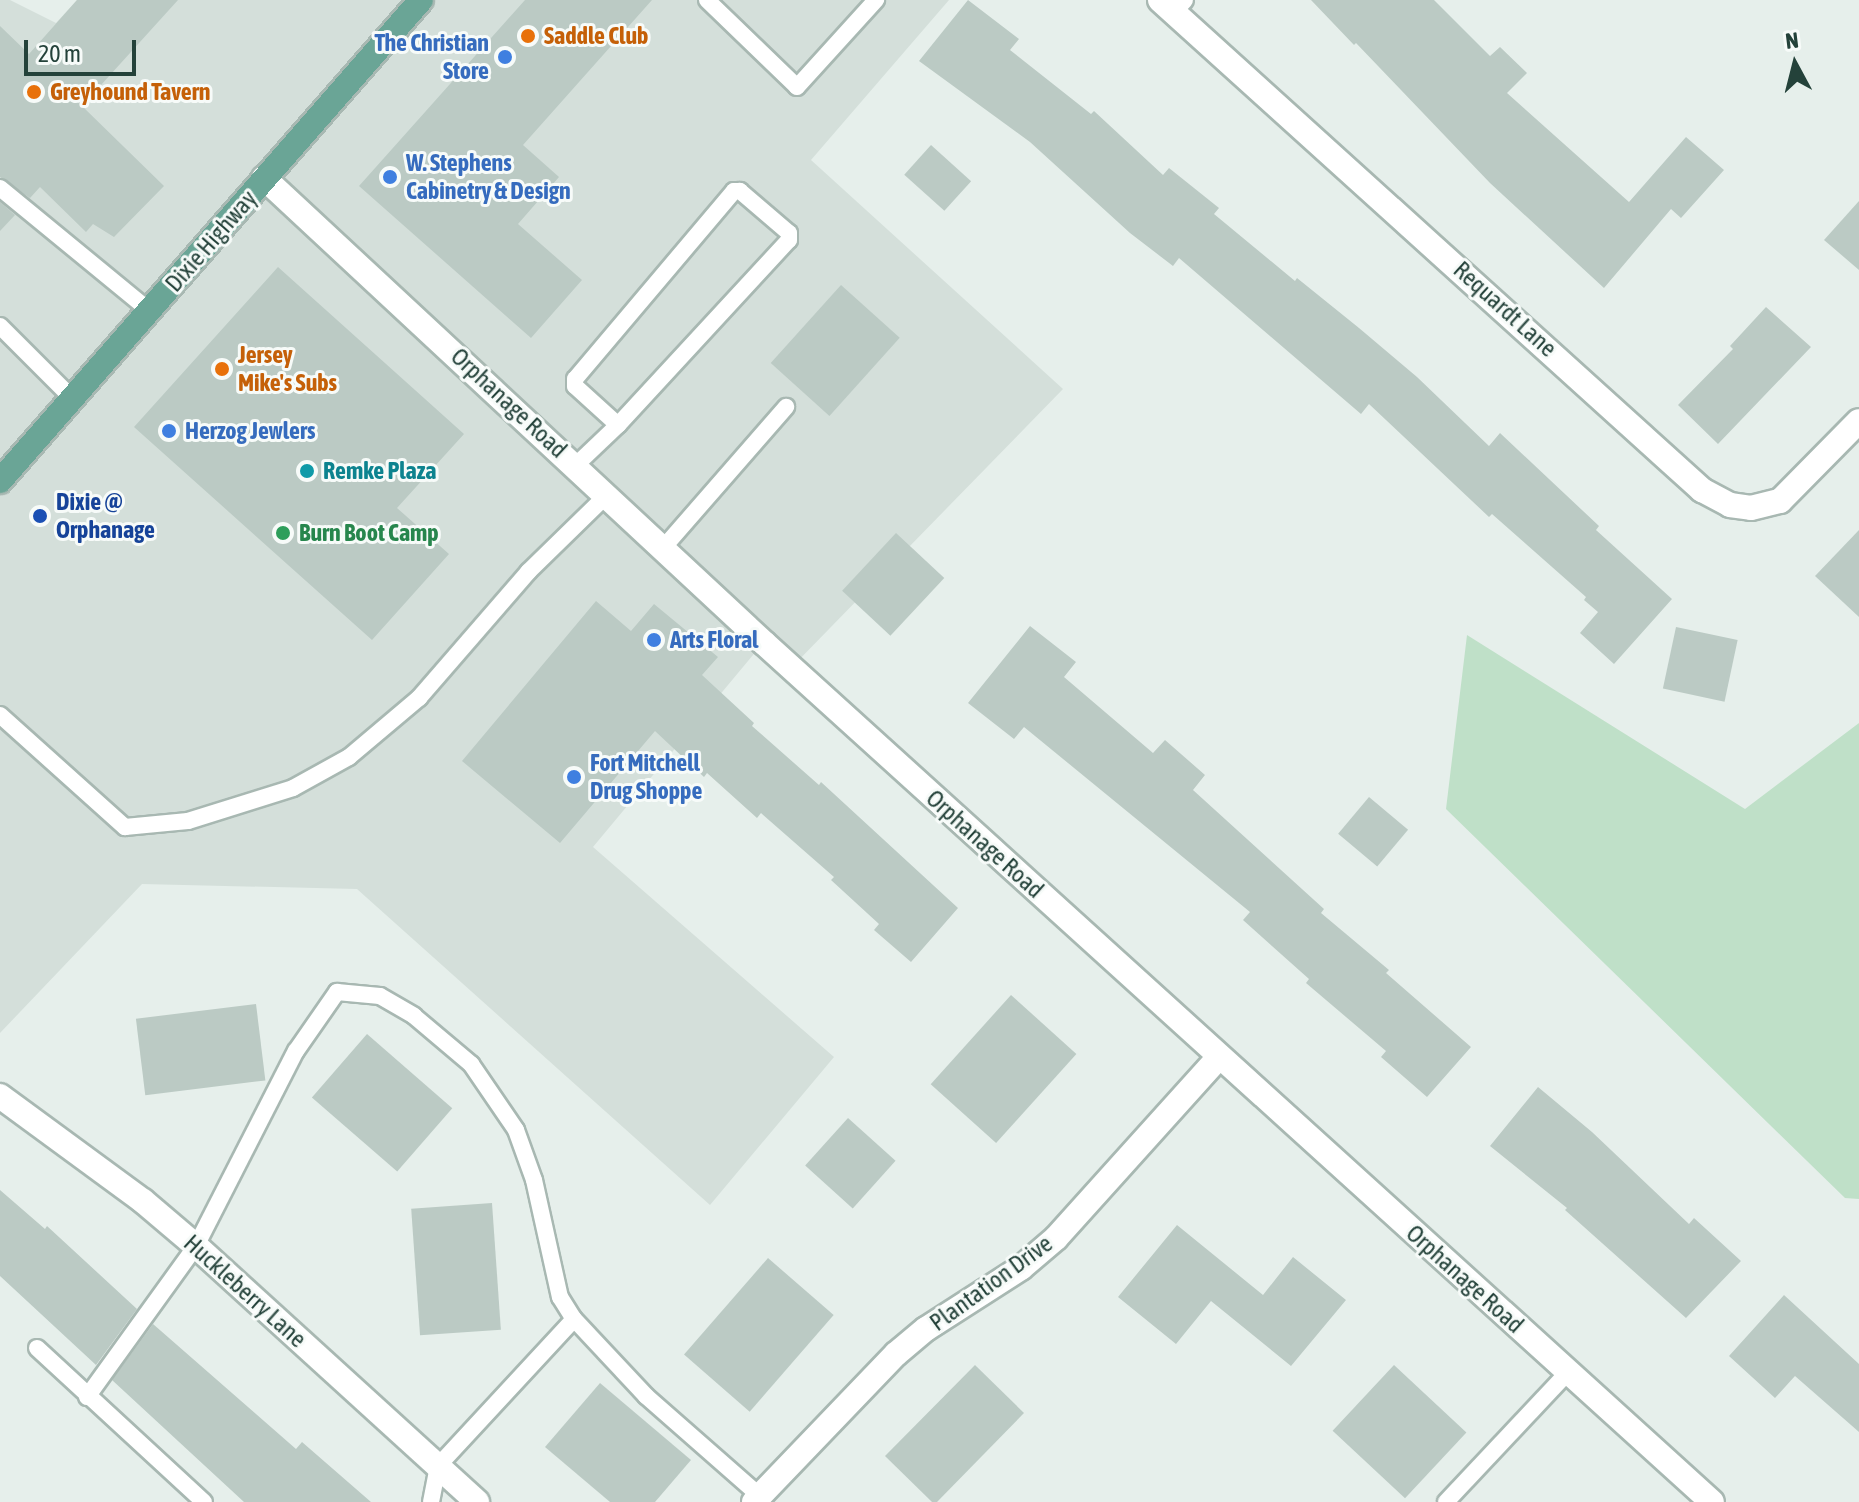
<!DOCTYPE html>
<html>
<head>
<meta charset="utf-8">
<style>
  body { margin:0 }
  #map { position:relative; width:1859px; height:1502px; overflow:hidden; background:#e6efeb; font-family:"Asap Condensed",sans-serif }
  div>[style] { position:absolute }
  .built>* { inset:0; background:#d4dfda }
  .green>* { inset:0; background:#bfe0c8 }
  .building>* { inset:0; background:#bbcac4; transform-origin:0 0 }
  .roads { filter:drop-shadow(2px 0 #a8b8b2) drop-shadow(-2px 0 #a8b8b2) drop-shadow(0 2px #a8b8b2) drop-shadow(0 -2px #a8b8b2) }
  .lane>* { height:16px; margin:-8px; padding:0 8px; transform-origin:8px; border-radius:8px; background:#fff }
  .street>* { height:24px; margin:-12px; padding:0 12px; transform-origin:12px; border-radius:12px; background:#fff }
  .secondary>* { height:24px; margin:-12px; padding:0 12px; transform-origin:12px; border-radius:12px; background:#fff }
  .primary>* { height:24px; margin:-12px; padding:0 12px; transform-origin:12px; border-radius:12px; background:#6aa596 }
  .dots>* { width:22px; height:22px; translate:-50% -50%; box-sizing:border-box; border:4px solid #f7fbf9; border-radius:50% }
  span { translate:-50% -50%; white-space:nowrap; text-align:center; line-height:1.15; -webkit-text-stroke:6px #f7fbf9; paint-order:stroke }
  .food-label { font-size:24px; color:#c56008; font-weight:700 }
  .left { translate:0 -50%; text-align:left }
  .shop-label { font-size:24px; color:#366cbe; font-weight:700 }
  .right { translate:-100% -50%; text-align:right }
  .street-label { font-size:24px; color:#24423a }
  .culture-label { font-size:24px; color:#0d838f; font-weight:700 }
  .transit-label { font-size:24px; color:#164399; font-weight:700 }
  .leisure-label { font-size:24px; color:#27864d; font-weight:700 }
  .north { position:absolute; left:1755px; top:24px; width:80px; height:80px; -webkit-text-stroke:6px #f7fbf9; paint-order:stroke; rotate:353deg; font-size:22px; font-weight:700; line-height:32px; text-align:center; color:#24423a }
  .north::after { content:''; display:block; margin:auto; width:28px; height:36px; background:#24423a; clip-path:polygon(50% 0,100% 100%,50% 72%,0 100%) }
  .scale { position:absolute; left:24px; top:40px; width:112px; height:36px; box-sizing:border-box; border:4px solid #24423a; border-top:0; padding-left:10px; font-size:24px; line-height:28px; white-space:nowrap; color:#24423a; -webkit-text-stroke:6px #f7fbf9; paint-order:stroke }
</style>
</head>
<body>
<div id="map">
  <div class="built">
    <i style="clip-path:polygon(0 0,10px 0,56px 23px,77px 0,949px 0,811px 160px,1063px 389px,791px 668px,763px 643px,593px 847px,834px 1057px,710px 1205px,357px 889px,142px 884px,0 1033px)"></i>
  </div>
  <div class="green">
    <i style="clip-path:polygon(1467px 635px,1745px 809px,1859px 723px,1859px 1199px,1845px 1198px,1446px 809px)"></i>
  </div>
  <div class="building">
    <i style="clip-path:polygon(77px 0,178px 0,82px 106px,164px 186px,114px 237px,93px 224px,86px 232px,40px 187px,30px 198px,0 177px,0 26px,29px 54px)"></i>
    <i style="clip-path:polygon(525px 0,652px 0,523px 145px,559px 177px,518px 224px,582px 280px,531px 338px,359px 186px)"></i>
    <i style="clip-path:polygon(968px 0,1019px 39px,1010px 50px,1091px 114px,1094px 111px,1163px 175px,1169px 168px,1219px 208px,1214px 214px,1295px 281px,1297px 278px,1359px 328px,1417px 377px,1489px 446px,1500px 433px,1599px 526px,1596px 530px,1672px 599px,1614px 664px,1580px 633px,1598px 612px,1584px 600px,1586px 597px,1492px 514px,1489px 517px,1369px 404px,1361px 414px,1179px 258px,1173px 266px,1130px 233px,1030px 142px,919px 61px)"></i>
    <i style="clip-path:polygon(1311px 0,1434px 0,1490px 56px,1500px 47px,1527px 73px,1507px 93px,1629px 202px,1686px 137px,1724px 170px,1681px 218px,1671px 209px,1604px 288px,1490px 183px,1356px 43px,1354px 45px)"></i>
    <i style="left:931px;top:145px;width:54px;height:40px;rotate:42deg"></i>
    <i style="clip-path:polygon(1859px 201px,1859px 270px,1824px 240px)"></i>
    <i style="clip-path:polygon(0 202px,15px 215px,0 231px)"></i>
    <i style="clip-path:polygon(278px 267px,464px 434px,397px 508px,449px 554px,372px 640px,134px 427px)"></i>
    <i style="left:841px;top:285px;width:79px;height:105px;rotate:42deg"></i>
    <i style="clip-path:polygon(1766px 307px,1811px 347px,1718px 444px,1678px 405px,1733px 349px,1730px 346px)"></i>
    <i style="clip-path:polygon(1859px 530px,1859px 617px,1815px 576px)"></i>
    <i style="left:896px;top:533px;width:66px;height:79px;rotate:43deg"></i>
    <i style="clip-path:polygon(596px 601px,631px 631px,654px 604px,718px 657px,702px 675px,754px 723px,752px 726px,819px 785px,821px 782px,958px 908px,911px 962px,874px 930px,879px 924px,831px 880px,834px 877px,761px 813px,757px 818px,707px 773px,704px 777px,655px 731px,560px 843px,462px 761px)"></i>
    <i style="clip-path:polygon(1030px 626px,1076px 662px,1064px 677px,1153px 753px,1165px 740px,1205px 775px,1193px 790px,1324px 909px,1321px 913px,1389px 970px,1386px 973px,1471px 1047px,1427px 1097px,1381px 1057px,1386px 1051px,1306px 983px,1309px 979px,1243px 920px,1250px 912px,1024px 727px,1014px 739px,968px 703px)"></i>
    <i style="left:1676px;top:627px;width:63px;height:63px;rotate:12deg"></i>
    <i style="left:1369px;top:797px;width:51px;height:48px;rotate:40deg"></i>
    <i style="left:1011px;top:995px;width:88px;height:120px;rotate:42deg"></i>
    <i style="left:256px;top:1004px;width:77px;height:121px;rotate:83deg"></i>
    <i style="left:367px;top:1034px;width:113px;height:84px;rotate:41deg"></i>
    <i style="clip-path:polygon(1538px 1087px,1592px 1132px,1689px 1224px,1694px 1218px,1741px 1261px,1686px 1318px,1565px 1210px,1567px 1208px,1490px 1146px)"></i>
    <i style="left:848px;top:1118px;width:64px;height:64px;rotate:42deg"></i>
    <i style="clip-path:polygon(0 1190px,45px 1229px,47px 1226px,137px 1309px,96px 1365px,0 1276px)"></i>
    <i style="left:492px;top:1203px;width:127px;height:81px;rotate:86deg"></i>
    <i style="clip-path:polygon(1177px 1225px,1263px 1295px,1293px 1257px,1346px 1300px,1291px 1366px,1211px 1301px,1176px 1344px,1118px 1297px)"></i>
    <i style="left:768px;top:1258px;width:87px;height:128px;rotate:41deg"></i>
    <i style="clip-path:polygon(1784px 1295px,1859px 1364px,1859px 1432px,1795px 1376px,1775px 1398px,1729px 1356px)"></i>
    <i style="clip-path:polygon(153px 1324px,296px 1449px,302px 1442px,371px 1502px,244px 1502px,112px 1380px)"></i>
    <i style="clip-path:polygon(975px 1365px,1024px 1413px,937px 1502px,932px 1502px,885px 1456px)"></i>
    <i style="left:1394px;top:1365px;width:99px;height:90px;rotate:43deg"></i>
    <i style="clip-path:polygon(600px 1383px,691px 1460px,655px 1502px,610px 1502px,545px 1447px)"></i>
  </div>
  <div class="roads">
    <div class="lane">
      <i style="left:707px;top:0;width:125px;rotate:44deg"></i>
      <i style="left:797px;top:87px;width:118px;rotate:-47.8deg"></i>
      <i style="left:1174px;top:12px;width:16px;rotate:-47deg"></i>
      <i style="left:0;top:188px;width:194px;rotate:39.4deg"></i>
      <i style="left:0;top:326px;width:105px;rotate:45deg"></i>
      <i style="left:576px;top:465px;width:58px;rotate:-43.6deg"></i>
      <i style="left:618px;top:425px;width:252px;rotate:-47.3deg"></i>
      <i style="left:789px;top:240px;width:7px;rotate:-90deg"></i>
      <i style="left:789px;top:233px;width:65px;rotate:-139.4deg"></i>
      <i style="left:740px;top:191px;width:6px;rotate:180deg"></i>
      <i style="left:734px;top:191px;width:246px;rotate:130.2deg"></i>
      <i style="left:575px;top:379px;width:7px;rotate:90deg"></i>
      <i style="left:575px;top:386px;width:58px;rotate:42.2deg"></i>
      <i style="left:664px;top:547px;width:186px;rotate:-48.9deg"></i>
      <i style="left:0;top:715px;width:168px;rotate:41.9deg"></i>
      <i style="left:125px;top:827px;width:63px;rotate:-5.4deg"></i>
      <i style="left:188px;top:821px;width:110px;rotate:-17.4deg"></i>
      <i style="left:293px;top:788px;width:64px;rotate:-29deg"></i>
      <i style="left:349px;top:757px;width:92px;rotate:-40.1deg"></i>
      <i style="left:419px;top:698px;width:167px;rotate:-49.1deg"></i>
      <i style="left:528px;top:572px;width:112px;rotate:-44.3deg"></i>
      <i style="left:37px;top:1348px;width:227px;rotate:42.7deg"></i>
      <i style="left:87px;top:1397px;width:186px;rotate:-54.2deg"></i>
      <i style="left:196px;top:1246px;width:219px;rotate:-62.9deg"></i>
      <i style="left:296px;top:1051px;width:72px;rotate:-55.2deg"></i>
      <i style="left:337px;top:992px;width:43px;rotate:5.3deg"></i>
      <i style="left:380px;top:996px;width:39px;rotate:30deg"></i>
      <i style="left:414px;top:1016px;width:75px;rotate:40.1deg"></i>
      <i style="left:471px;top:1064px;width:80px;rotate:55.7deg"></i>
      <i style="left:516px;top:1130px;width:53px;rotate:70.2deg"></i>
      <i style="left:534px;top:1180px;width:120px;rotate:77.5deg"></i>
      <i style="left:560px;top:1297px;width:26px;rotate:58deg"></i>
      <i style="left:574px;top:1319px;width:105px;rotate:46.9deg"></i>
      <i style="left:646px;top:1396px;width:152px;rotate:41.3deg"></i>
      <i style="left:431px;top:1502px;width:37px;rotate:-79deg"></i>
      <i style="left:438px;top:1466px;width:200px;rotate:-47.2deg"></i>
      <i style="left:1446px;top:1502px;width:178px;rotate:-46.8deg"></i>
    </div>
    <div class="street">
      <i style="left:1160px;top:0;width:731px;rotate:42.12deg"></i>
      <i style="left:1702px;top:490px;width:32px;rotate:28deg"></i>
      <i style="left:1730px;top:505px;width:21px;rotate:8deg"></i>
      <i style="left:1751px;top:508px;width:30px;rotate:-14deg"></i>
      <i style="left:1780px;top:501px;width:112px;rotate:-45.4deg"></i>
      <i style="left:0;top:1096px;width:177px;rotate:36.3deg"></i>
      <i style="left:143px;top:1201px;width:70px;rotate:40.3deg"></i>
      <i style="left:196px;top:1246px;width:380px;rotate:42.3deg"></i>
      <i style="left:754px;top:1502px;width:205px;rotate:-46.2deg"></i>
      <i style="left:896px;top:1354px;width:39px;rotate:-40deg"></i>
      <i style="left:926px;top:1329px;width:113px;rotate:-32.7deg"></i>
      <i style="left:1021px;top:1268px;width:46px;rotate:-40.6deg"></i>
      <i style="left:1056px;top:1238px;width:244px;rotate:-48deg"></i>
    </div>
    <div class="secondary">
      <i style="left:264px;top:178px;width:683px;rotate:42.92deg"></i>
      <i style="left:764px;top:643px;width:1279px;rotate:42.18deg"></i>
    </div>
    <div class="primary">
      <i style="left:0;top:481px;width:639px;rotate:-48.81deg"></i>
    </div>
  </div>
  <div class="dots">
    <i style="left:528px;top:36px;background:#e8710a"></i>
    <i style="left:505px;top:57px;background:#3f7fe0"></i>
    <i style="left:34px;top:92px;background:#e8710a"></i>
    <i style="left:390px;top:177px;background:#3f7fe0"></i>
    <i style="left:222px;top:369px;background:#e8710a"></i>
    <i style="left:169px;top:431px;background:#3f7fe0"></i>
    <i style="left:307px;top:471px;background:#0f9aa8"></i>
    <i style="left:40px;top:516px;background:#1a4fb4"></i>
    <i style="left:283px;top:533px;background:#2e9e5b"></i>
    <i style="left:654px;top:640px;background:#3f7fe0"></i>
    <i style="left:574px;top:777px;background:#3f7fe0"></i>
  </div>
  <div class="food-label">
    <span class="left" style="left:544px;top:36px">Saddle Club</span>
    <span class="left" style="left:50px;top:92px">Greyhound Tavern</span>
    <span class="left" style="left:238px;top:369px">Jersey<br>Mike's Subs</span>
  </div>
  <div class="shop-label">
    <span class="right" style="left:489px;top:57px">The Christian<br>Store</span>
    <span class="left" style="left:406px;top:177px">W. Stephens<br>Cabinetry &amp; Design</span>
    <span class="left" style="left:185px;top:431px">Herzog Jewlers</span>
    <span class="left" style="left:670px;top:640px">Arts Floral</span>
    <span class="left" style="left:590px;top:777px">Fort Mitchell<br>Drug Shoppe</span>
  </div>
  <div class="street-label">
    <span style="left:211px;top:241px;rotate:-49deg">Dixie Highway</span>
    <span style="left:1505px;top:309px;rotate:42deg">Requardt Lane</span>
    <span style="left:509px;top:403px;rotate:43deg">Orphanage Road</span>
    <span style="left:985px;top:844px;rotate:42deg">Orphanage Road</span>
    <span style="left:1465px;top:1279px;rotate:42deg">Orphanage Road</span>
    <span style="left:991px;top:1283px;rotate:-36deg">Plantation Drive</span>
    <span style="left:245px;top:1291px;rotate:42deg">Huckleberry Lane</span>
  </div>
  <div class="culture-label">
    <span class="left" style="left:323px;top:471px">Remke Plaza</span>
  </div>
  <div class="transit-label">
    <span class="left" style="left:56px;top:516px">Dixie @<br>Orphanage</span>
  </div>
  <div class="leisure-label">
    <span class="left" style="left:299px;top:533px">Burn Boot Camp</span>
  </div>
  <div class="north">N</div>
  <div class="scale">20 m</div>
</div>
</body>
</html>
